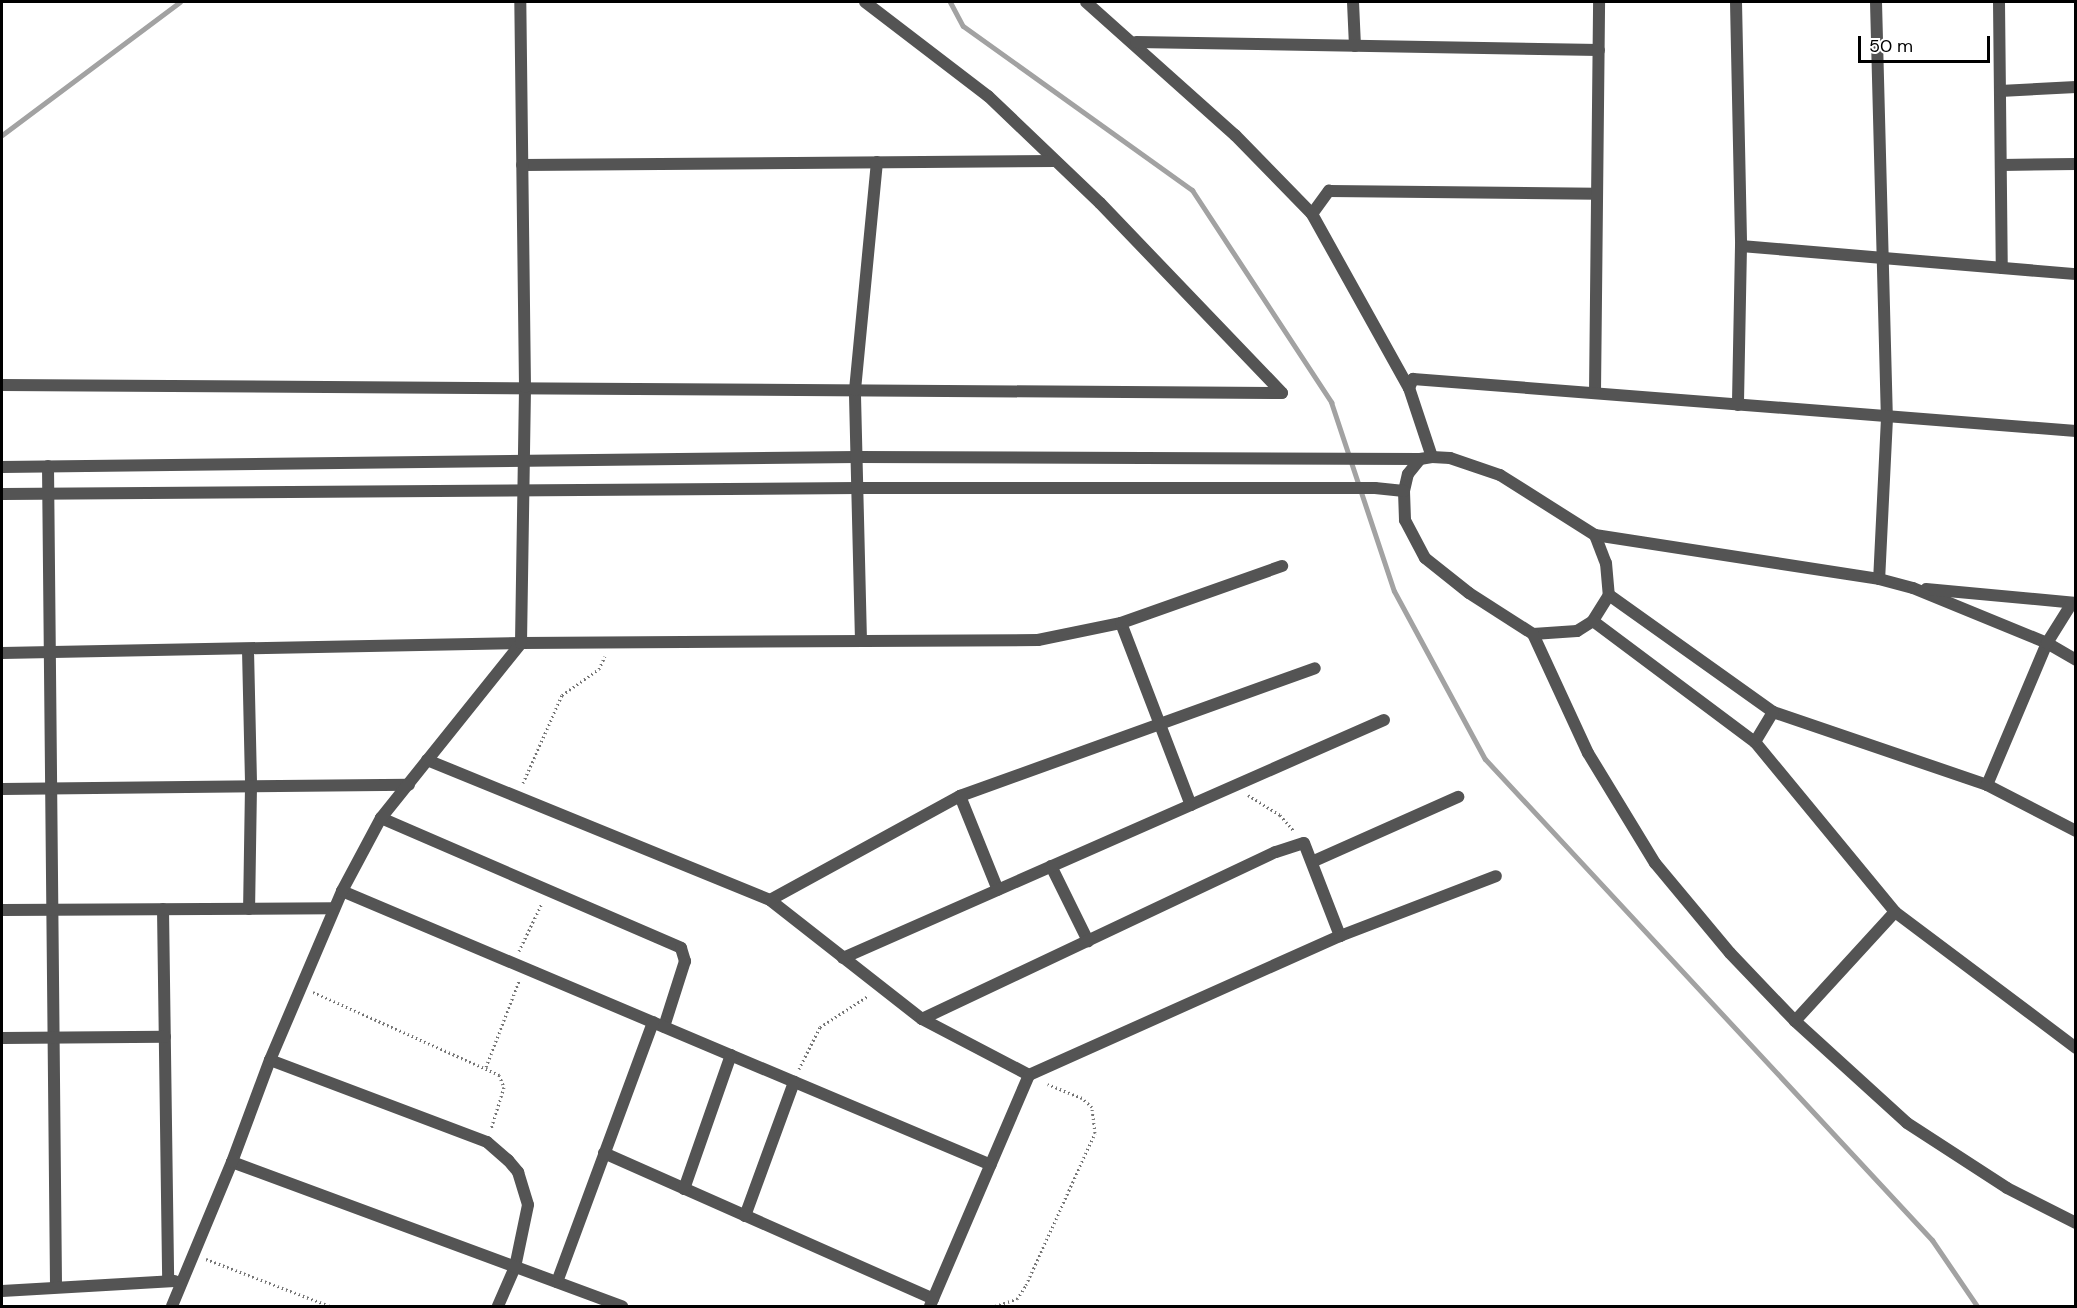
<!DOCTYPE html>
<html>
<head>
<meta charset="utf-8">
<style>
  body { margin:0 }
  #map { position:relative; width:2077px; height:1308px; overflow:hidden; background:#fff; font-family:"DM Sans",sans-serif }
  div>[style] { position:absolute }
  .stream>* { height:5px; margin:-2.5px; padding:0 2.5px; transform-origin:2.5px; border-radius:2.5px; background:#a2a2a2 }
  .path>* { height:3px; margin-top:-1.5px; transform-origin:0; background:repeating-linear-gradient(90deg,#767676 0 1.5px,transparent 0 4.5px) }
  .street>* { height:12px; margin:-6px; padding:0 6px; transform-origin:6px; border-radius:6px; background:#545454 }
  span { translate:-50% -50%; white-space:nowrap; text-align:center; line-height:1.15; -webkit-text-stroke:6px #fff; paint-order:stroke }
  .frame { position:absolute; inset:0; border:3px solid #000; pointer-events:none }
  .scale { position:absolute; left:1858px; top:36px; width:132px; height:27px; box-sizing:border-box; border:3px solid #000; border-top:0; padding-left:8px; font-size:18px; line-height:21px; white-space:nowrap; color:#000; -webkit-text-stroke:4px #fff; paint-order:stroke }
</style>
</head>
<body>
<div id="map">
  <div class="stream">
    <i style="left:950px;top:2px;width:27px;rotate:62deg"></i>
    <i style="left:963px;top:26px;width:282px;rotate:35.6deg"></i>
    <i style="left:1192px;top:190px;width:254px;rotate:56.7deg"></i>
    <i style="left:1331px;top:402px;width:199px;rotate:71.6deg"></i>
    <i style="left:1394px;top:591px;width:191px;rotate:61.6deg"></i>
    <i style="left:1485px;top:759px;width:657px;rotate:47.1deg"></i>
    <i style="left:1932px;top:1240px;width:80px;rotate:55.7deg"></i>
    <i style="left:2px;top:135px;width:222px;rotate:-36.8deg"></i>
  </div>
  <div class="path">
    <i style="left:523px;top:783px;width:96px;rotate:-66.1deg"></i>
    <i style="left:562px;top:695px;width:45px;rotate:-35.1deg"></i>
    <i style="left:599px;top:669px;width:14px;rotate:-65deg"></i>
    <i style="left:1248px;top:795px;width:38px;rotate:32deg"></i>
    <i style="left:1280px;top:815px;width:21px;rotate:49deg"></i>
    <i style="left:519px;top:951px;width:53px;rotate:-64.4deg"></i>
    <i style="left:313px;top:992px;width:204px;rotate:24deg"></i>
    <i style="left:499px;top:1075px;width:13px;rotate:67deg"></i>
    <i style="left:504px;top:1087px;width:44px;rotate:107.2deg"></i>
    <i style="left:486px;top:1067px;width:92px;rotate:-69deg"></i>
    <i style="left:799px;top:1069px;width:47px;rotate:-63.4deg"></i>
    <i style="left:820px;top:1027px;width:57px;rotate:-32.9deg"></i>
    <i style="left:206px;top:1259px;width:133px;rotate:20.8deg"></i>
    <i style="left:995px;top:1306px;width:23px;rotate:-18deg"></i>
    <i style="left:1017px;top:1299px;width:17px;rotate:-57deg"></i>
    <i style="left:1026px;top:1285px;width:167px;rotate:-65.6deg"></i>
    <i style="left:1095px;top:1133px;width:26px;rotate:-97deg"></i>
    <i style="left:1092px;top:1107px;width:13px;rotate:-138deg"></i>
    <i style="left:1082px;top:1098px;width:37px;rotate:-158deg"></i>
  </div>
  <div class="street">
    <i style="left:865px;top:2px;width:155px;rotate:37.4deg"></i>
    <i style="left:988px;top:96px;width:155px;rotate:43.7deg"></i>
    <i style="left:1100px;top:203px;width:263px;rotate:46.2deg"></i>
    <i style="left:1086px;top:2px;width:200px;rotate:41.8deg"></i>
    <i style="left:1235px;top:135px;width:110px;rotate:45.7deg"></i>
    <i style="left:1312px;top:214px;width:199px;rotate:60.9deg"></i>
    <i style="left:1353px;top:2px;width:44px;rotate:87.4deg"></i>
    <i style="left:1736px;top:2px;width:244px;rotate:88.8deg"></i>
    <i style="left:1741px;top:246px;width:159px;rotate:91.1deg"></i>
    <i style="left:1876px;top:2px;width:416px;rotate:88.5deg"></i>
    <i style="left:1887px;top:418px;width:161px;rotate:92.8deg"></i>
    <i style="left:1999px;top:2px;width:266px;rotate:89.4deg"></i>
    <i style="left:1136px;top:42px;width:463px;rotate:1deg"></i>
    <i style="left:2000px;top:91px;width:76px;rotate:-3deg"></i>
    <i style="left:522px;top:165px;width:533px;rotate:-0.43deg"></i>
    <i style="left:2001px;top:165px;width:75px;rotate:-0.8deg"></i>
    <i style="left:1312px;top:214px;width:29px;rotate:-54deg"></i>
    <i style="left:1329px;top:191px;width:268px;rotate:0.6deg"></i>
    <i style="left:1741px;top:246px;width:336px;rotate:4.8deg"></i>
    <i style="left:2px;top:385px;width:1280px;rotate:0.36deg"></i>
    <i style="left:1595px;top:393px;width:391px;rotate:-89.4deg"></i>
    <i style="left:1432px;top:457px;width:73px;rotate:-108.4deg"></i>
    <i style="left:1409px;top:388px;width:10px;rotate:-66deg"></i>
    <i style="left:1413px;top:379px;width:665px;rotate:4.48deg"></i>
    <i style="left:1432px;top:457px;width:18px;rotate:3deg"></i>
    <i style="left:1450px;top:458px;width:53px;rotate:18.8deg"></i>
    <i style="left:1500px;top:475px;width:112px;rotate:32.3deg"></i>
    <i style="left:1595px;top:535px;width:30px;rotate:69deg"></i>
    <i style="left:1606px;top:563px;width:32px;rotate:85deg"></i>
    <i style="left:1609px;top:595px;width:31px;rotate:122deg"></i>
    <i style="left:1593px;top:621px;width:19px;rotate:148deg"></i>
    <i style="left:1577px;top:631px;width:44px;rotate:176.1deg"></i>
    <i style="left:1533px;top:634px;width:76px;rotate:-147.4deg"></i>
    <i style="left:1469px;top:593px;width:56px;rotate:-141.5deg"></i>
    <i style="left:1425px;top:558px;width:43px;rotate:-117.8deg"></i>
    <i style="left:1405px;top:520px;width:29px;rotate:-92deg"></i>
    <i style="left:1404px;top:491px;width:17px;rotate:-77deg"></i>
    <i style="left:1408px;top:474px;width:19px;rotate:-51deg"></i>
    <i style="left:1420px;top:459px;width:12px;rotate:-9deg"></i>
    <i style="left:48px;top:466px;width:819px;rotate:89.44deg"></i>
    <i style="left:2px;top:467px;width:855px;rotate:-0.67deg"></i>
    <i style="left:857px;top:457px;width:563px;rotate:0.2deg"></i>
    <i style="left:2px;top:494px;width:856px;rotate:-0.4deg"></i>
    <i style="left:858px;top:488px;width:517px"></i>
    <i style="left:1375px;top:488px;width:29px;rotate:6deg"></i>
    <i style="left:1595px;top:535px;width:287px;rotate:8.8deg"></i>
    <i style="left:1879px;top:579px;width:35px;rotate:15deg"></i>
    <i style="left:1913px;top:588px;width:145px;rotate:22.3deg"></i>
    <i style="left:2047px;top:643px;width:34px;rotate:30deg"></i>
    <i style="left:1926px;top:589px;width:151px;rotate:5.3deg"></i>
    <i style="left:1609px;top:595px;width:201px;rotate:35.5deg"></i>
    <i style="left:1773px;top:712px;width:226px;rotate:18.8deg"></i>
    <i style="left:1987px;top:785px;width:100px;rotate:27.3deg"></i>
    <i style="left:1593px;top:621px;width:202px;rotate:36.8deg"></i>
    <i style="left:1755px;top:742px;width:220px;rotate:50.5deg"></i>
    <i style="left:1895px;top:912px;width:226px;rotate:36.9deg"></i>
    <i style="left:1121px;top:623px;width:195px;rotate:69deg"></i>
    <i style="left:1533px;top:634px;width:131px;rotate:65.2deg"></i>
    <i style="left:1588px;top:753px;width:129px;rotate:58.7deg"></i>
    <i style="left:1655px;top:863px;width:117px;rotate:50.2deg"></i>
    <i style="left:1730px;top:953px;width:94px;rotate:46.3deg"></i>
    <i style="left:1795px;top:1021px;width:151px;rotate:42.3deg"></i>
    <i style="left:1907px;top:1123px;width:119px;rotate:33deg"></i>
    <i style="left:2007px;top:1188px;width:77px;rotate:26.9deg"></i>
    <i style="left:861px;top:641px;width:251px;rotate:-91.4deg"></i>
    <i style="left:855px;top:390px;width:229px;rotate:-84.5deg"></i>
    <i style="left:248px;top:650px;width:136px;rotate:88.7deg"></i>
    <i style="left:251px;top:786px;width:123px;rotate:90.9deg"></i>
    <i style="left:2px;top:653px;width:519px;rotate:-1.1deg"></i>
    <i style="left:521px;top:643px;width:517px;rotate:-0.33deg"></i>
    <i style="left:1038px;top:640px;width:85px;rotate:-11.6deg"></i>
    <i style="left:1121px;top:623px;width:171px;rotate:-19.5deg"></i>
    <i style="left:1755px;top:742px;width:35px;rotate:-59deg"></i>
    <i style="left:427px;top:760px;width:370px;rotate:22.2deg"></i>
    <i style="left:770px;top:900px;width:193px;rotate:38.1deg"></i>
    <i style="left:922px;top:1019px;width:121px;rotate:27.6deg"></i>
    <i style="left:1987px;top:785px;width:154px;rotate:-67.1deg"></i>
    <i style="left:2047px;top:643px;width:47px;rotate:-58deg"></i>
    <i style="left:2px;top:789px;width:407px;rotate:-0.6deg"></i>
    <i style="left:960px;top:796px;width:101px;rotate:68deg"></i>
    <i style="left:381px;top:818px;width:327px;rotate:23.4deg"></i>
    <i style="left:681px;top:948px;width:14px;rotate:73deg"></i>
    <i style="left:685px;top:961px;width:69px;rotate:107.7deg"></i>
    <i style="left:1314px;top:861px;width:158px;rotate:-24deg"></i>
    <i style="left:1051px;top:866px;width:84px;rotate:63.7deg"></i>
    <i style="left:342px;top:891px;width:704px;rotate:22.89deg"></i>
    <i style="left:770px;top:900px;width:217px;rotate:-28.7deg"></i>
    <i style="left:960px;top:796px;width:377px;rotate:-19.8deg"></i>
    <i style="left:163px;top:909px;width:372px;rotate:89.2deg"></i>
    <i style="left:2px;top:910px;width:332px;rotate:-0.3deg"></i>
    <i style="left:843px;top:958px;width:591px;rotate:-23.75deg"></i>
    <i style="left:922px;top:1019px;width:391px;rotate:-25.3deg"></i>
    <i style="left:1276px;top:852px;width:29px;rotate:-18deg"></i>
    <i style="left:1304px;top:843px;width:100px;rotate:68.8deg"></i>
    <i style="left:1795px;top:1021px;width:148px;rotate:-47.5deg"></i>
    <i style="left:2px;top:1038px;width:163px;rotate:-0.4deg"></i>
    <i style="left:270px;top:1060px;width:232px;rotate:20.7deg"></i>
    <i style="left:487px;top:1142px;width:28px;rotate:41deg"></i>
    <i style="left:508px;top:1160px;width:16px;rotate:50deg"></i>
    <i style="left:518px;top:1172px;width:34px;rotate:73deg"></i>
    <i style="left:528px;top:1205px;width:63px;rotate:101.8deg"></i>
    <i style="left:515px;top:1267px;width:43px;rotate:113.6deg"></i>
    <i style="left:604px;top:1153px;width:360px;rotate:23.9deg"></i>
    <i style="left:232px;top:1162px;width:416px;rotate:20.3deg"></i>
    <i style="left:684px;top:1189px;width:142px;rotate:-70.7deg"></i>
    <i style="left:745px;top:1216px;width:143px;rotate:-69.9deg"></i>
    <i style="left:557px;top:1282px;width:277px;rotate:-69.7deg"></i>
    <i style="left:2px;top:1291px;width:173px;rotate:-3.3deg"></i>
    <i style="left:172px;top:1306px;width:156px;rotate:-67.4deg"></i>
    <i style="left:232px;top:1162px;width:109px;rotate:-69.6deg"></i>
    <i style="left:270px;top:1060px;width:184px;rotate:-66.9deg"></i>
    <i style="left:342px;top:891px;width:83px;rotate:-61.9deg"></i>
    <i style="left:381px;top:818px;width:224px;rotate:-51.3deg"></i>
    <i style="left:521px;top:643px;width:256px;rotate:-89.1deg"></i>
    <i style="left:525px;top:387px;width:385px;rotate:-90.7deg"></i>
    <i style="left:930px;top:1306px;width:251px;rotate:-66.8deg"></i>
    <i style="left:1029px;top:1075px;width:341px;rotate:-24.1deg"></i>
    <i style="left:1340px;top:936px;width:167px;rotate:-21deg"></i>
  </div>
  <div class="frame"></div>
  <div class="scale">50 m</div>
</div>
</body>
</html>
